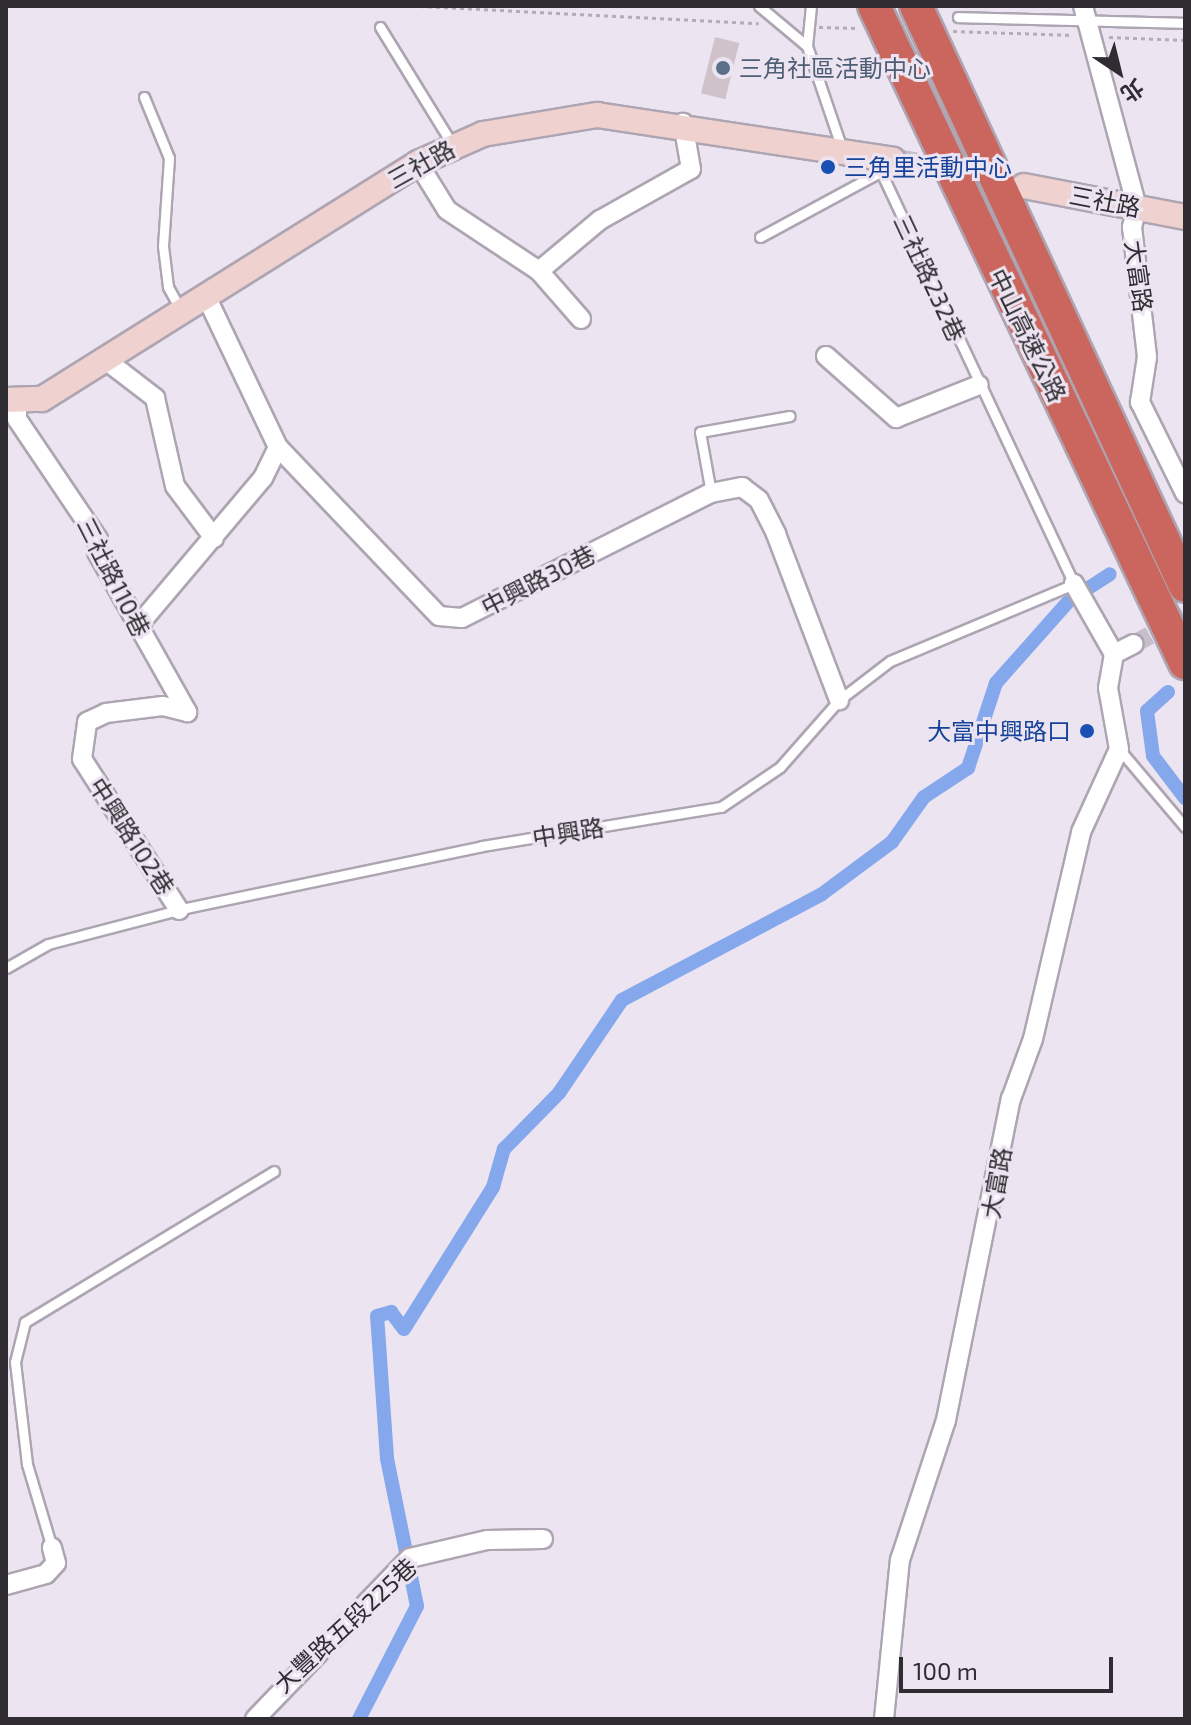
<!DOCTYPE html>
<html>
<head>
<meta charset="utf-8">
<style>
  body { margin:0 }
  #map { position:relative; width:1191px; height:1725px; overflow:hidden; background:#ece4f1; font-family:"Exo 2","Noto Sans TC",sans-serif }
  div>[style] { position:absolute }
  .canal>* { height:14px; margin:-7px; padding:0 7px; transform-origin:7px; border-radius:7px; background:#85a8ed }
  .building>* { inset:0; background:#d0c2ca; transform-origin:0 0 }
  .street-tunnel>* { height:18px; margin-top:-9px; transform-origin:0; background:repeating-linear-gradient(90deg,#c6bfcb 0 18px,transparent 0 27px) }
  .secondary-tunnel>* { height:24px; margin-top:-12px; transform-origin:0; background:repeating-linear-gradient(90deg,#c6bfcb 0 24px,transparent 0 36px) }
  .path>* { height:3px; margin-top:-1.5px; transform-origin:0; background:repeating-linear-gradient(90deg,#b3adb8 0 4px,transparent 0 8px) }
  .roads { filter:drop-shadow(2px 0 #ada5b2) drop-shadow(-2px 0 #ada5b2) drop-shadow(0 2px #ada5b2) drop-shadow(0 -2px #ada5b2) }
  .lane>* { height:9px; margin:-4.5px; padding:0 4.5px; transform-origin:4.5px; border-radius:4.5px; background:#fff }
  .street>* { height:18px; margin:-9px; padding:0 9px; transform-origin:9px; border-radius:9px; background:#fff }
  .secondary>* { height:24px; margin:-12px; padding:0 12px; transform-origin:12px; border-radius:12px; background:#efd1cf }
  .highway>* { height:32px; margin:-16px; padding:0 16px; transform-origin:16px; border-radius:16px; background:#ca665e }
  .dots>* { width:22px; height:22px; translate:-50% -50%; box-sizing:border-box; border:4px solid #ece4f1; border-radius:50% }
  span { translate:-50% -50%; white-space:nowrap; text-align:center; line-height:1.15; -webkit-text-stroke:6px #ece4f1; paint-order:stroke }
  .service-label { font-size:24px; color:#4e5e75 }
  .left { translate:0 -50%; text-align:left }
  .street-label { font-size:24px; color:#302d32 }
  .transit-label { font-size:24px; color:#164399 }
  .right { translate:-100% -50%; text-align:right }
  .frame { position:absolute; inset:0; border:8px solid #302d32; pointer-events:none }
  .north { position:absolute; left:1079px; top:32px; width:80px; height:80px; -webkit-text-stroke:6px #ece4f1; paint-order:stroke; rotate:145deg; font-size:22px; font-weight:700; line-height:32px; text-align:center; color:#302d32 }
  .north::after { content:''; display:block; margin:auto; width:28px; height:36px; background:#302d32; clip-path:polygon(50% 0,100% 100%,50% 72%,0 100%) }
  .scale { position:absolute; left:899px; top:1657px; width:214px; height:36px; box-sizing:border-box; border:4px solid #302d32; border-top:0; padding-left:10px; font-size:24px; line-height:28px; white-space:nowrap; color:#302d32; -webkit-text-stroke:6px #ece4f1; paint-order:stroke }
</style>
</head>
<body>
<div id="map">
  <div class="canal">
    <i style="left:1087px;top:589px;width:27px;rotate:-33deg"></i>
    <i style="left:1168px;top:692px;width:28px;rotate:138deg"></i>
    <i style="left:1147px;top:711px;width:45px;rotate:82.4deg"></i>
    <i style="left:1153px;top:756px;width:53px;rotate:52.7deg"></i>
    <i style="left:359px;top:1719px;width:127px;rotate:-62.8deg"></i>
    <i style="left:417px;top:1606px;width:151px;rotate:-101.5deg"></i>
    <i style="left:387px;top:1458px;width:142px;rotate:-94deg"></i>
    <i style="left:377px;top:1316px;width:15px;rotate:-16deg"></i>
    <i style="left:391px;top:1312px;width:21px;rotate:53deg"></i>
    <i style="left:404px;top:1329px;width:168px;rotate:-57.9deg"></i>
    <i style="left:493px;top:1187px;width:40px;rotate:-74deg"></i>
    <i style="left:504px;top:1149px;width:78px;rotate:-45.5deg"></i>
    <i style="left:559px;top:1093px;width:112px;rotate:-55.9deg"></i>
    <i style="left:622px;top:1000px;width:226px;rotate:-27.9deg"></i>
    <i style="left:822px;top:894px;width:87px;rotate:-36.6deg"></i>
    <i style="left:892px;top:842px;width:55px;rotate:-54.6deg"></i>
    <i style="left:924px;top:797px;width:53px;rotate:-33.4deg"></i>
    <i style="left:968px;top:768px;width:89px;rotate:-71.8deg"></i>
    <i style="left:996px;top:683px;width:108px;rotate:-48.4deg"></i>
  </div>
  <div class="building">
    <i style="left:715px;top:37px;width:25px;height:58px;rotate:14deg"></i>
  </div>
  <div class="street-tunnel">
    <i style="left:1134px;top:644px;width:58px;rotate:-28.8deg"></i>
  </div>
  <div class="secondary-tunnel">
    <i style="left:893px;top:160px;width:119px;rotate:11.1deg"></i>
  </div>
  <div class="path">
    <i style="left:420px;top:6px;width:339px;rotate:2.9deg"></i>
    <i style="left:819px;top:27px;width:40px;rotate:1.4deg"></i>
    <i style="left:953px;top:31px;width:120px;rotate:1.9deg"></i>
    <i style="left:1109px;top:37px;width:76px;rotate:2.3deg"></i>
  </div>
  <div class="roads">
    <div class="lane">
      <i style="left:759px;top:6px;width:62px;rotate:39.8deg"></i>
      <i style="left:807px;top:46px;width:109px;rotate:71.2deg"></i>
      <i style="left:958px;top:17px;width:227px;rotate:1.5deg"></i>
      <i style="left:380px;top:27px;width:137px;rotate:58.4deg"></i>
      <i style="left:807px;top:46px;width:40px;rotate:-84.3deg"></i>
      <i style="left:144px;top:97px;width:66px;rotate:67.7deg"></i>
      <i style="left:169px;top:158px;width:88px;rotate:93.9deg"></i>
      <i style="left:163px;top:246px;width:41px;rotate:83deg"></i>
      <i style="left:168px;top:287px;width:25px;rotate:61deg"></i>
      <i style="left:760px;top:237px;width:136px;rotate:-28.4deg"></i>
      <i style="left:711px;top:493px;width:62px;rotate:-100.2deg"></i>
      <i style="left:700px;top:432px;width:91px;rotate:-10.1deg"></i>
      <i style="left:1119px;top:749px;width:102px;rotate:49.8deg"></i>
      <i style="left:6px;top:968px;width:48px;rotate:-29.7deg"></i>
      <i style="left:48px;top:944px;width:143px;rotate:-14.6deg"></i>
      <i style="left:186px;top:908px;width:302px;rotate:-11.8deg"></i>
      <i style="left:482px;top:846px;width:242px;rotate:-9.3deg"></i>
      <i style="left:721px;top:807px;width:71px;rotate:-34.1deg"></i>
      <i style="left:780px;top:767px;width:89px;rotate:-48.6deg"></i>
      <i style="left:839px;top:700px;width:64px;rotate:-37.4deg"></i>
      <i style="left:890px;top:661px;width:199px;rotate:-22.7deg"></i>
      <i style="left:1074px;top:584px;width:468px;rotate:-115.1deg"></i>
      <i style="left:52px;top:1548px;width:88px;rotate:-106.6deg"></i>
      <i style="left:27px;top:1464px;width:103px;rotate:-96.7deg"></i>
      <i style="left:15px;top:1362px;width:41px;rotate:-76deg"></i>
      <i style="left:25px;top:1322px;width:291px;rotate:-31.2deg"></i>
    </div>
    <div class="street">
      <i style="left:1083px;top:6px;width:208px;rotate:75deg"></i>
      <i style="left:1137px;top:207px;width:21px;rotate:104deg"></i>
      <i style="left:1132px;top:227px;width:131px;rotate:83.4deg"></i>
      <i style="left:1147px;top:357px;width:46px;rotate:98.8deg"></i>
      <i style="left:1140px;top:402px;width:102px;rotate:63.7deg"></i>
      <i style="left:418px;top:163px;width:55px;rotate:58.3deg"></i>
      <i style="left:447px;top:210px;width:110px;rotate:33.5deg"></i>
      <i style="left:205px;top:294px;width:170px;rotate:64.5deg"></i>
      <i style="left:278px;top:447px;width:233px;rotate:46.4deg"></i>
      <i style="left:439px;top:616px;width:23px;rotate:5deg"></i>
      <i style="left:462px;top:618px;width:279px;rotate:-26.7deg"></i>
      <i style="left:711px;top:493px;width:32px;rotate:-11deg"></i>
      <i style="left:742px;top:487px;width:21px;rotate:37deg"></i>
      <i style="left:759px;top:500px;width:38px;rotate:63deg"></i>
      <i style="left:776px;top:534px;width:178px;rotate:69.2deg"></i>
      <i style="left:581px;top:319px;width:64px;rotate:-131.2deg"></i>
      <i style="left:539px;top:271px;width:80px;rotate:-39.9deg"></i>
      <i style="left:600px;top:220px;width:104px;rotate:-29.3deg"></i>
      <i style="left:691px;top:169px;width:47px;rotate:-99.9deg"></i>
      <i style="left:826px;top:356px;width:94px;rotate:41.5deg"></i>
      <i style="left:896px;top:418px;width:89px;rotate:-21.7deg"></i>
      <i style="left:107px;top:361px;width:61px;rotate:37.6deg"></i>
      <i style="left:155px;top:398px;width:90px;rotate:77.2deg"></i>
      <i style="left:175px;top:486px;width:65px;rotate:53.1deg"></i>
      <i style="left:17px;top:404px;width:15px;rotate:90deg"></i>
      <i style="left:17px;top:419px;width:145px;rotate:56deg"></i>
      <i style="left:98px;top:539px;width:13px;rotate:94deg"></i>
      <i style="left:97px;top:552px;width:184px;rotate:60.6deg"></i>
      <i style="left:137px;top:627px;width:195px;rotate:-49.8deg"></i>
      <i style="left:263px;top:478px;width:34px;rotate:-64deg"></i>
      <i style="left:1114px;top:654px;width:22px;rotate:-27deg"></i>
      <i style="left:179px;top:910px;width:179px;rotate:-122.7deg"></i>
      <i style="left:82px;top:759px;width:37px;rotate:-82deg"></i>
      <i style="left:87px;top:722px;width:21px;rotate:-25deg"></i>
      <i style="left:106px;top:713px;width:57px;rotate:-7deg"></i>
      <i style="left:163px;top:706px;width:25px;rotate:14deg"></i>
      <i style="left:6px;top:1585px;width:41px;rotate:-15.4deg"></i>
      <i style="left:46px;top:1574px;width:15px;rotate:-48deg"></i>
      <i style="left:56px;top:1563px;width:16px;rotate:-105deg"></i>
      <i style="left:255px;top:1719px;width:223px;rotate:-46.1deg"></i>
      <i style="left:410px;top:1558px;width:79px;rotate:-13.2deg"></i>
      <i style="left:487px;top:1540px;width:56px;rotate:-1deg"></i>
      <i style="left:884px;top:1719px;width:160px;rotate:-84.3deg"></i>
      <i style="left:900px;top:1560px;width:147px;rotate:-71.8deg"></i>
      <i style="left:946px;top:1420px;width:328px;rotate:-78.6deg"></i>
      <i style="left:1011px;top:1099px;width:64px;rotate:-69.9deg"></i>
      <i style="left:1033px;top:1039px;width:212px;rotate:-76.9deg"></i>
      <i style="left:1081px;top:832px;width:91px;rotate:-65.4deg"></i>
      <i style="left:1119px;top:749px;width:62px;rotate:-100.2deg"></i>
      <i style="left:1108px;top:688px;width:35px;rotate:-80deg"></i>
      <i style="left:1114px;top:654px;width:81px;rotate:-119.7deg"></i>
    </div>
    <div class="secondary">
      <i style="left:1024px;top:186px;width:164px;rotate:10.9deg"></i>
      <i style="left:6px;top:400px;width:36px;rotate:-2deg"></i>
      <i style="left:42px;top:399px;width:444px;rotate:-32.1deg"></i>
      <i style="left:418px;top:163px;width:71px;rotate:-24deg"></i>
      <i style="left:483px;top:134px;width:116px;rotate:-9.5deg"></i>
      <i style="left:597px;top:115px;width:299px;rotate:8.6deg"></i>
    </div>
    <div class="highway">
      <i style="left:874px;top:6px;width:727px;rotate:64.67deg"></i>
      <i style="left:916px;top:6px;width:639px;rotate:65.12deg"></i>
    </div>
  </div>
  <div class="dots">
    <i style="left:723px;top:68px;background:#5c6f8a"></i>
    <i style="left:828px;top:167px;background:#1a4fb4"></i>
    <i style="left:1087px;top:731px;background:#1a4fb4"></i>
  </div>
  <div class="service-label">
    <span class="left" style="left:739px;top:68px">三角社區活動中心</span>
  </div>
  <div class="street-label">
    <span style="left:421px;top:164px;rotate:-29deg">三社路</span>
    <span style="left:1105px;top:201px;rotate:11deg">三社路</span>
    <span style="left:1139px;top:276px;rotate:82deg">大富路</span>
    <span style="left:930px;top:278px;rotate:65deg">三社路232巷</span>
    <span style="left:1028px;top:335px;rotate:64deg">中山高速公路</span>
    <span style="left:114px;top:577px;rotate:63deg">三社路110巷</span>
    <span style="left:538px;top:580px;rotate:-27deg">中興路30巷</span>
    <span style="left:568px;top:832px;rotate:-9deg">中興路</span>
    <span style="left:132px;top:836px;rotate:57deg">中興路102巷</span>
    <span style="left:996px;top:1183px;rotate:-80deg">大富路</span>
    <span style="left:345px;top:1625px;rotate:-43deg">大豐路五段225巷</span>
  </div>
  <div class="transit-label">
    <span class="left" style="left:844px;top:167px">三角里活動中心</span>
    <span class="right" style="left:1071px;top:731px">大富中興路口</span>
  </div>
  <div class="frame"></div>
  <div class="north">北</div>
  <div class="scale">100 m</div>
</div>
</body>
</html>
